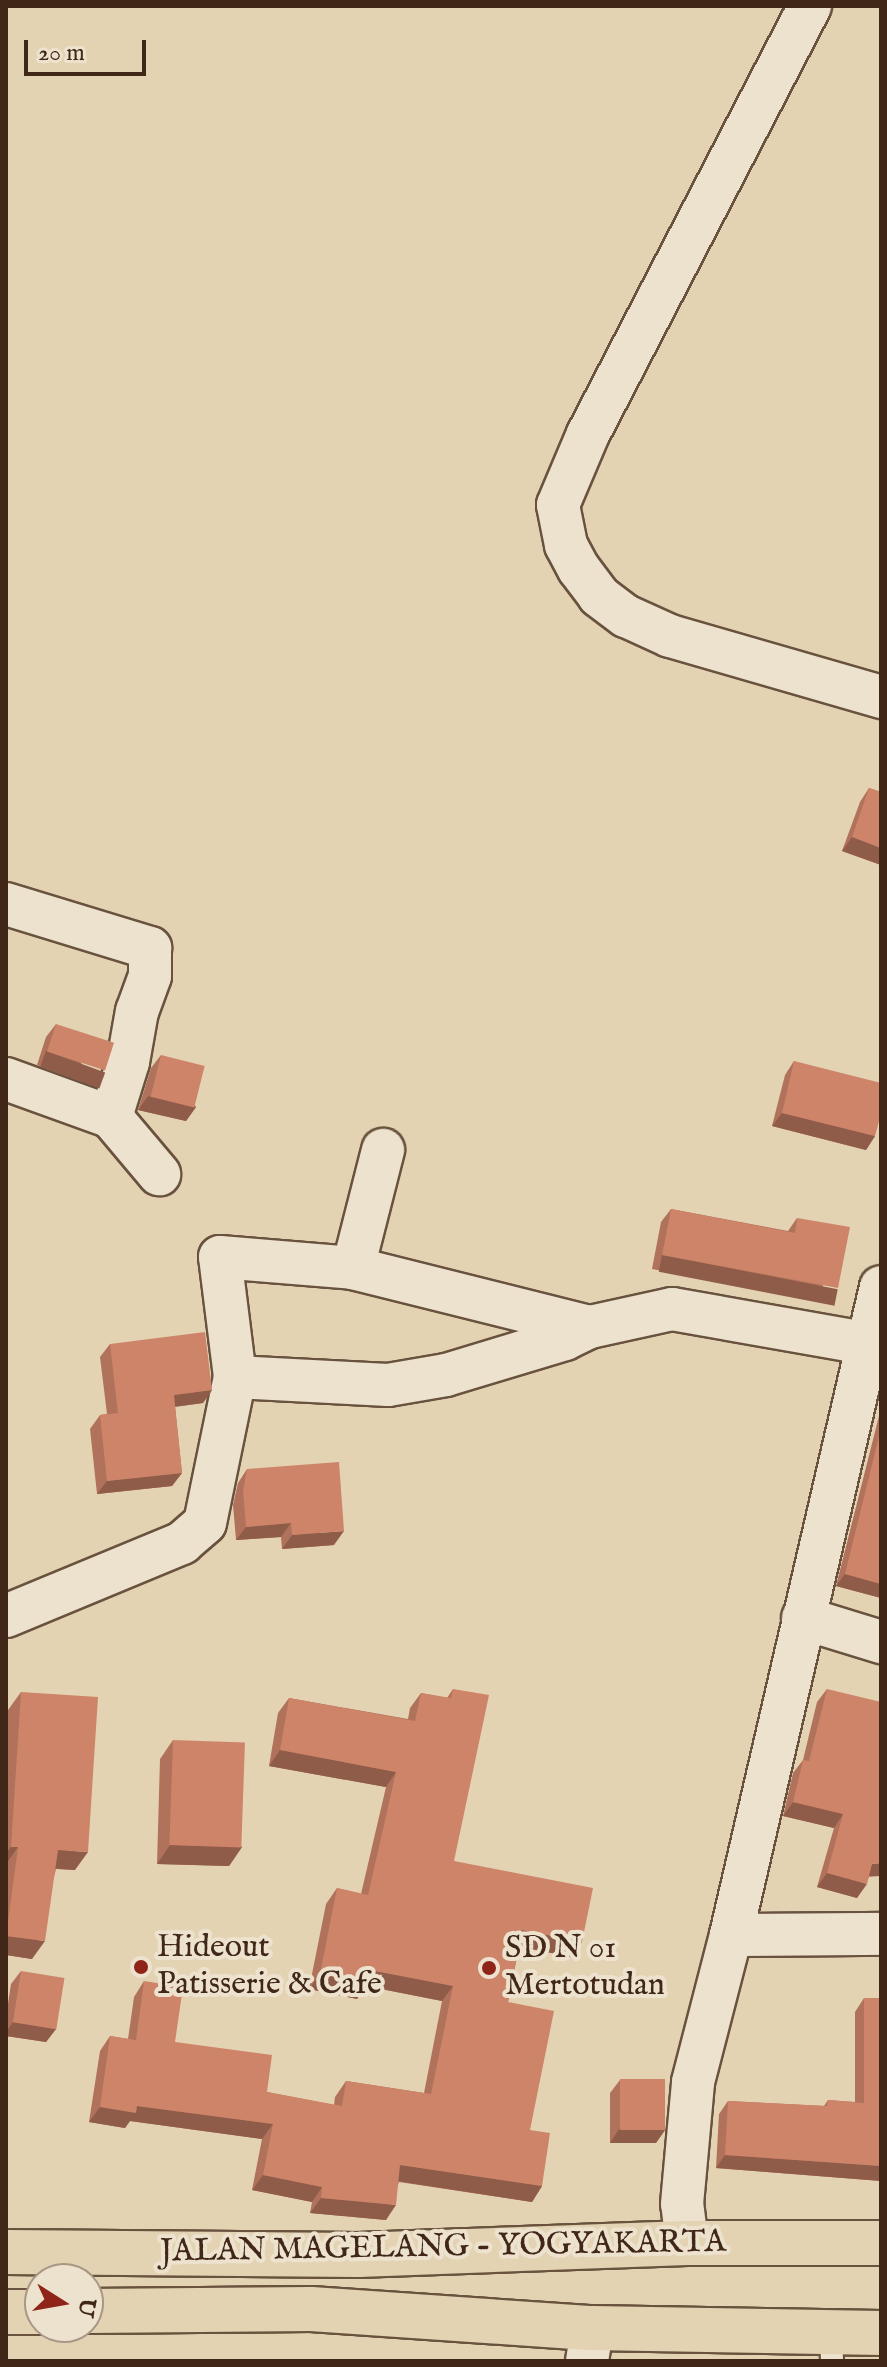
<!DOCTYPE html>
<html>
<head>
<meta charset="utf-8">
<style>
  body { margin:0 }
  #map { position:relative; width:887px; height:2367px; overflow:hidden; background:#e3d3b3; font-family:"IM FELL English",serif }
  div>[style] { position:absolute }
  .roads { filter:drop-shadow(2px 0 #69523e) drop-shadow(-2px 0 #69523e) drop-shadow(0 2px #69523e) drop-shadow(0 -2px #69523e) }
  .service>* { height:22px; margin:-11px; padding:0 11px; transform-origin:11px; border-radius:11px; background:#ede2ce }
  .minor>* { height:42px; margin:-21px; padding:0 21px; transform-origin:21px; border-radius:21px; background:#ede2ce }
  .trunk>* { height:44px; margin:-22px; padding:0 22px; transform-origin:22px; border-radius:22px; background:#e3d3b3 }
  .wall>* { inset:0; background:#b0725a }
  .shaded-wall>* { inset:0; background:#905c4a; transform-origin:0 0 }
  .building>* { inset:0; background:#cd8469; transform-origin:0 0 }
  .dots>* { width:22px; height:22px; translate:-50% -50%; box-sizing:border-box; border:4px solid #ede2ce; border-radius:50% }
  span { translate:-50% -50%; white-space:nowrap; text-align:center; line-height:1.15; -webkit-text-stroke:8px #ede2ce; paint-order:stroke }
  .poi-label { font-size:32px; color:#402717 }
  .left { translate:0 -50%; text-align:left }
  .street-label { font-size:32px; color:#402717 }
  .frame { position:absolute; inset:0; border:8px solid #402717; pointer-events:none }
  .north { position:absolute; left:24px; top:2263px; width:80px; height:80px; box-sizing:border-box; background:#ede2ce; border:2px solid #a89785; border-radius:50%; rotate:101deg; font-size:22px; font-weight:700; line-height:32px; text-align:center; color:#402717 }
  .north::after { content:''; display:block; margin:auto; width:28px; height:36px; background:#8f2418; clip-path:polygon(50% 0,100% 100%,50% 72%,0 100%) }
  .scale { position:absolute; left:24px; top:40px; width:122px; height:36px; box-sizing:border-box; border:4px solid #402717; border-top:0; padding-left:10px; font-size:24px; line-height:28px; white-space:nowrap; color:#402717; -webkit-text-stroke:6px #ede2ce; paint-order:stroke }
</style>
</head>
<body>
<div id="map">
  <div class="roads">
    <div class="service">
      <i style="left:831px;top:2332px;width:29px;rotate:88deg"></i>
    </div>
    <div class="minor">
      <i style="left:810px;top:6px;width:482px;rotate:117.4deg"></i>
      <i style="left:588px;top:434px;width:77px;rotate:112.9deg"></i>
      <i style="left:558px;top:505px;width:41px;rotate:78.7deg"></i>
      <i style="left:566px;top:545px;width:27px;rotate:62deg"></i>
      <i style="left:579px;top:569px;width:34px;rotate:53deg"></i>
      <i style="left:599px;top:596px;width:34px;rotate:37deg"></i>
      <i style="left:626px;top:616px;width:48px;rotate:24.4deg"></i>
      <i style="left:670px;top:636px;width:220px;rotate:16.1deg"></i>
      <i style="left:6px;top:904px;width:151px;rotate:17deg"></i>
      <i style="left:150px;top:948px;width:28px;rotate:90deg"></i>
      <i style="left:150px;top:976px;width:37px;rotate:110deg"></i>
      <i style="left:137px;top:1011px;width:52px;rotate:100deg"></i>
      <i style="left:128px;top:1062px;width:58px;rotate:107.2deg"></i>
      <i style="left:6px;top:1079px;width:112px;rotate:19.9deg"></i>
      <i style="left:111px;top:1117px;width:75px;rotate:49.9deg"></i>
      <i style="left:353px;top:1268px;width:122px;rotate:-75.7deg"></i>
      <i style="left:235px;top:1377px;width:153px;rotate:3deg"></i>
      <i style="left:388px;top:1385px;width:59px;rotate:-9.8deg"></i>
      <i style="left:446px;top:1375px;width:124px;rotate:-16.8deg"></i>
      <i style="left:565px;top:1339px;width:28px;rotate:-26deg"></i>
      <i style="left:590px;top:1327px;width:84px;rotate:-12.4deg"></i>
      <i style="left:672px;top:1309px;width:212px;rotate:10deg"></i>
      <i style="left:6px;top:1616px;width:191px;rotate:-22.5deg"></i>
      <i style="left:182px;top:1543px;width:30px;rotate:-41deg"></i>
      <i style="left:205px;top:1523px;width:149px;rotate:-78.4deg"></i>
      <i style="left:235px;top:1377px;width:121px;rotate:-97.1deg"></i>
      <i style="left:220px;top:1257px;width:133px;rotate:4.7deg"></i>
      <i style="left:353px;top:1268px;width:244px;rotate:14deg"></i>
      <i style="left:803px;top:1618px;width:82px;rotate:17.1deg"></i>
      <i style="left:731px;top:1935px;width:150px;rotate:-0.4deg"></i>
      <i style="left:687px;top:2243px;width:39px;rotate:-97deg"></i>
      <i style="left:682px;top:2204px;width:122px;rotate:-84.8deg"></i>
      <i style="left:693px;top:2082px;width:152px;rotate:-75.5deg"></i>
      <i style="left:731px;top:1935px;width:665px;rotate:-76.97deg"></i>
      <i style="left:587px;top:2361px;width:33px;rotate:-81deg"></i>
    </div>
    <div class="trunk">
      <i style="left:6px;top:2252px;width:352px;rotate:0.5deg"></i>
      <i style="left:358px;top:2255px;width:329px;rotate:-2.1deg"></i>
      <i style="left:687px;top:2243px;width:194px"></i>
      <i style="left:88px;top:2311px;width:223px;rotate:-0.5deg"></i>
      <i style="left:311px;top:2309px;width:282px;rotate:3.9deg"></i>
      <i style="left:592px;top:2328px;width:289px;rotate:1deg"></i>
      <i style="left:6px;top:2312px;width:34px"></i>
    </div>
  </div>
  <div class="wall">
    <i style="clip-path:polygon(869px 788px,881px 792px,881px 865px,842px 851px,860px 802px)"></i>
    <i style="clip-path:polygon(56px 1024px,96px 1086px,37px 1065px,46px 1037px)"></i>
    <i style="clip-path:polygon(161px 1055px,196px 1107px,186px 1121px,138px 1110px,151px 1068px)"></i>
    <i style="clip-path:polygon(794px 1061px,875px 1136px,866px 1150px,772px 1126px,785px 1075px)"></i>
    <i style="clip-path:polygon(671px 1209px,788px 1231px,797px 1218px,829px 1302px,652px 1269px,661px 1222px)"></i>
    <i style="clip-path:polygon(110px 1344px,212px 1390px,203px 1403px,175px 1407px,182px 1473px,172px 1486px,97px 1494px,90px 1429px,100px 1415px,107px 1414px,100px 1357px)"></i>
    <i style="clip-path:polygon(881px 1408px,881px 1598px,836px 1586px)"></i>
    <i style="clip-path:polygon(247px 1469px,334px 1545px,282px 1549px,281px 1537px,236px 1540px,233px 1505px,238px 1483px)"></i>
    <i style="clip-path:polygon(453px 1689px,454px 1861px,582px 1942px,572px 1957px,519px 1947px,508px 2002px,530px 2130px,542px 2186px,532px 2202px,399px 2182px,386px 2220px,310px 2213px,312px 2202px,252px 2190px,262px 2139px,130px 2121px,125px 2128px,89px 2122px,100px 2051px,110px 2036px,128px 2039px,134px 1997px,144px 1981px,175px 2042px,267px 2092px,334px 2105px,335px 2097px,346px 2081px,424px 2093px,442px 2001px,366px 1986px,357px 1999px,309px 1989px,326px 1904px,337px 1888px,361px 1894px,386px 1787px,269px 1766px,278px 1713px,289px 1698px,408px 1719px,410px 1708px,421px 1693px,447px 1698px)"></i>
    <i style="clip-path:polygon(827px 1689px,869px 1877px,857px 1898px,817px 1887px,834px 1828px,783px 1816px,793px 1773px,803px 1760px,817px 1702px)"></i>
    <i style="clip-path:polygon(21px 1692px,75px 1870px,56px 1869px,32px 1959px,6px 1955px,6px 1744px,8px 1710px)"></i>
    <i style="clip-path:polygon(173px 1740px,242px 1847px,229px 1866px,157px 1864px,160px 1759px)"></i>
    <i style="clip-path:polygon(21px 1971px,56px 2029px,46px 2042px,6px 2036px,6px 2017px,11px 1984px)"></i>
    <i style="clip-path:polygon(864px 1998px,881px 1998px,881px 2181px,716px 2168px,719px 2114px,728px 2101px,824px 2106px,828px 2100px,855px 2102px,855px 2012px)"></i>
    <i style="clip-path:polygon(620px 2080px,665px 2130px,656px 2143px,610px 2143px,610px 2093px)"></i>
  </div>
  <div class="shaded-wall">
    <i style="clip-path:polygon(852px 837px,881px 848px,881px 865px,842px 851px)"></i>
    <i style="left:46px;top:1051px;width:63px;height:17px;rotate:20deg"></i>
    <i style="clip-path:polygon(148px 1096px,196px 1107px,186px 1121px,138px 1110px)"></i>
    <i style="clip-path:polygon(782px 1113px,875px 1136px,866px 1150px,772px 1126px)"></i>
    <i style="left:662px;top:1255px;width:179px;height:17px;rotate:11deg"></i>
    <i style="clip-path:polygon(212px 1390px,203px 1403px,164px 1408px,174px 1395px)"></i>
    <i style="clip-path:polygon(182px 1473px,172px 1486px,97px 1494px,107px 1481px)"></i>
    <i style="clip-path:polygon(291px 1523px,281px 1537px,236px 1540px,246px 1527px)"></i>
    <i style="clip-path:polygon(344px 1531px,334px 1545px,282px 1549px,292px 1535px)"></i>
    <i style="clip-path:polygon(845px 1574px,881px 1584px,881px 1598px,836px 1586px)"></i>
    <i style="clip-path:polygon(280px 1750px,396px 1772px,386px 1787px,269px 1766px)"></i>
    <i style="clip-path:polygon(793px 1802px,843px 1814px,834px 1828px,783px 1816px)"></i>
    <i style="clip-path:polygon(170px 1845px,242px 1847px,229px 1866px,157px 1864px)"></i>
    <i style="clip-path:polygon(11px 1847px,18px 1847px,6px 1864px,6px 1853px)"></i>
    <i style="clip-path:polygon(58px 1850px,88px 1852px,75px 1870px,46px 1868px)"></i>
    <i style="clip-path:polygon(881px 1863px,881px 1876px,863px 1877px,872px 1864px)"></i>
    <i style="clip-path:polygon(827px 1873px,867px 1884px,857px 1898px,817px 1887px)"></i>
    <i style="clip-path:polygon(522px 1930px,582px 1942px,572px 1957px,512px 1945px)"></i>
    <i style="clip-path:polygon(6px 1936px,45px 1941px,32px 1959px,6px 1955px)"></i>
    <i style="clip-path:polygon(370px 1970px,453px 1986px,442px 2001px,366px 1986px,357px 1999px,309px 1989px,320px 1974px)"></i>
    <i style="clip-path:polygon(13px 2022px,56px 2029px,46px 2042px,6px 2036px,6px 2032px)"></i>
    <i style="clip-path:polygon(137px 2106px,273px 2124px,262px 2139px,130px 2121px,125px 2128px,89px 2122px,100px 2107px)"></i>
    <i style="clip-path:polygon(619px 2129px,665px 2130px,656px 2143px,610px 2143px)"></i>
    <i style="clip-path:polygon(725px 2155px,881px 2166px,881px 2181px,716px 2168px)"></i>
    <i style="clip-path:polygon(400px 2165px,542px 2186px,532px 2202px,390px 2180px)"></i>
    <i style="clip-path:polygon(263px 2175px,322px 2187px,312px 2202px,252px 2190px)"></i>
    <i style="clip-path:polygon(321px 2198px,396px 2205px,386px 2220px,310px 2213px)"></i>
  </div>
  <div class="building">
    <i style="clip-path:polygon(869px 788px,881px 792px,881px 848px,852px 837px)"></i>
    <i style="left:56px;top:1024px;width:61px;height:29px;rotate:18deg"></i>
    <i style="left:161px;top:1055px;width:45px;height:43px;rotate:14deg"></i>
    <i style="clip-path:polygon(794px 1061px,881px 1083px,881px 1114px,875px 1136px,782px 1113px)"></i>
    <i style="clip-path:polygon(671px 1209px,795px 1233px,797px 1218px,850px 1227px,838px 1288px,662px 1255px)"></i>
    <i style="clip-path:polygon(205px 1332px,212px 1390px,174px 1395px,182px 1473px,107px 1481px,100px 1415px,118px 1413px,110px 1344px)"></i>
    <i style="clip-path:polygon(881px 1428px,881px 1584px,845px 1574px)"></i>
    <i style="clip-path:polygon(339px 1462px,344px 1531px,292px 1535px,291px 1523px,246px 1527px,243px 1491px,247px 1469px)"></i>
    <i style="clip-path:polygon(453px 1689px,489px 1695px,454px 1861px,593px 1888px,582px 1942px,522px 1930px,508px 2002px,554px 2011px,530px 2130px,550px 2133px,542px 2186px,400px 2165px,396px 2205px,321px 2198px,322px 2187px,263px 2175px,273px 2124px,137px 2106px,136px 2113px,100px 2107px,110px 2036px,136px 2040px,144px 1981px,183px 1987px,175px 2042px,272px 2055px,267px 2092px,342px 2106px,346px 2081px,431px 2094px,453px 1986px,370px 1970px,368px 1984px,320px 1974px,337px 1888px,368px 1895px,396px 1772px,280px 1750px,289px 1698px,415px 1721px,421px 1693px,451px 1698px)"></i>
    <i style="clip-path:polygon(827px 1689px,881px 1702px,881px 1863px,872px 1864px,867px 1884px,827px 1873px,843px 1814px,793px 1802px,803px 1760px,809px 1761px)"></i>
    <i style="clip-path:polygon(21px 1692px,98px 1697px,88px 1852px,58px 1850px,45px 1941px,6px 1936px,18px 1847px,11px 1847px)"></i>
    <i style="left:173px;top:1740px;width:72px;height:105px;rotate:2deg"></i>
    <i style="left:21px;top:1971px;width:44px;height:52px;rotate:9deg"></i>
    <i style="clip-path:polygon(864px 1998px,881px 1998px,881px 2166px,725px 2155px,728px 2101px,827px 2106px,828px 2100px,864px 2103px)"></i>
    <i style="left:665px;top:2079px;width:51px;height:45px;rotate:90deg"></i>
  </div>
  <div class="dots">
    <i style="left:141px;top:1967px;background:#8f2418"></i>
    <i style="left:489px;top:1968px;background:#8f2418"></i>
  </div>
  <div class="poi-label">
    <span class="left" style="left:157px;top:1967px">Hideout<br>Patisserie &amp; Cafe</span>
    <span class="left" style="left:505px;top:1968px">SD N 01<br>Mertotudan</span>
  </div>
  <div class="street-label">
    <span style="left:443px;top:2248px;rotate:-1deg">JALAN MAGELANG - YOGYAKARTA</span>
  </div>
  <div class="frame"></div>
  <div class="north">U</div>
  <div class="scale">20 m</div>
</div>
</body>
</html>
